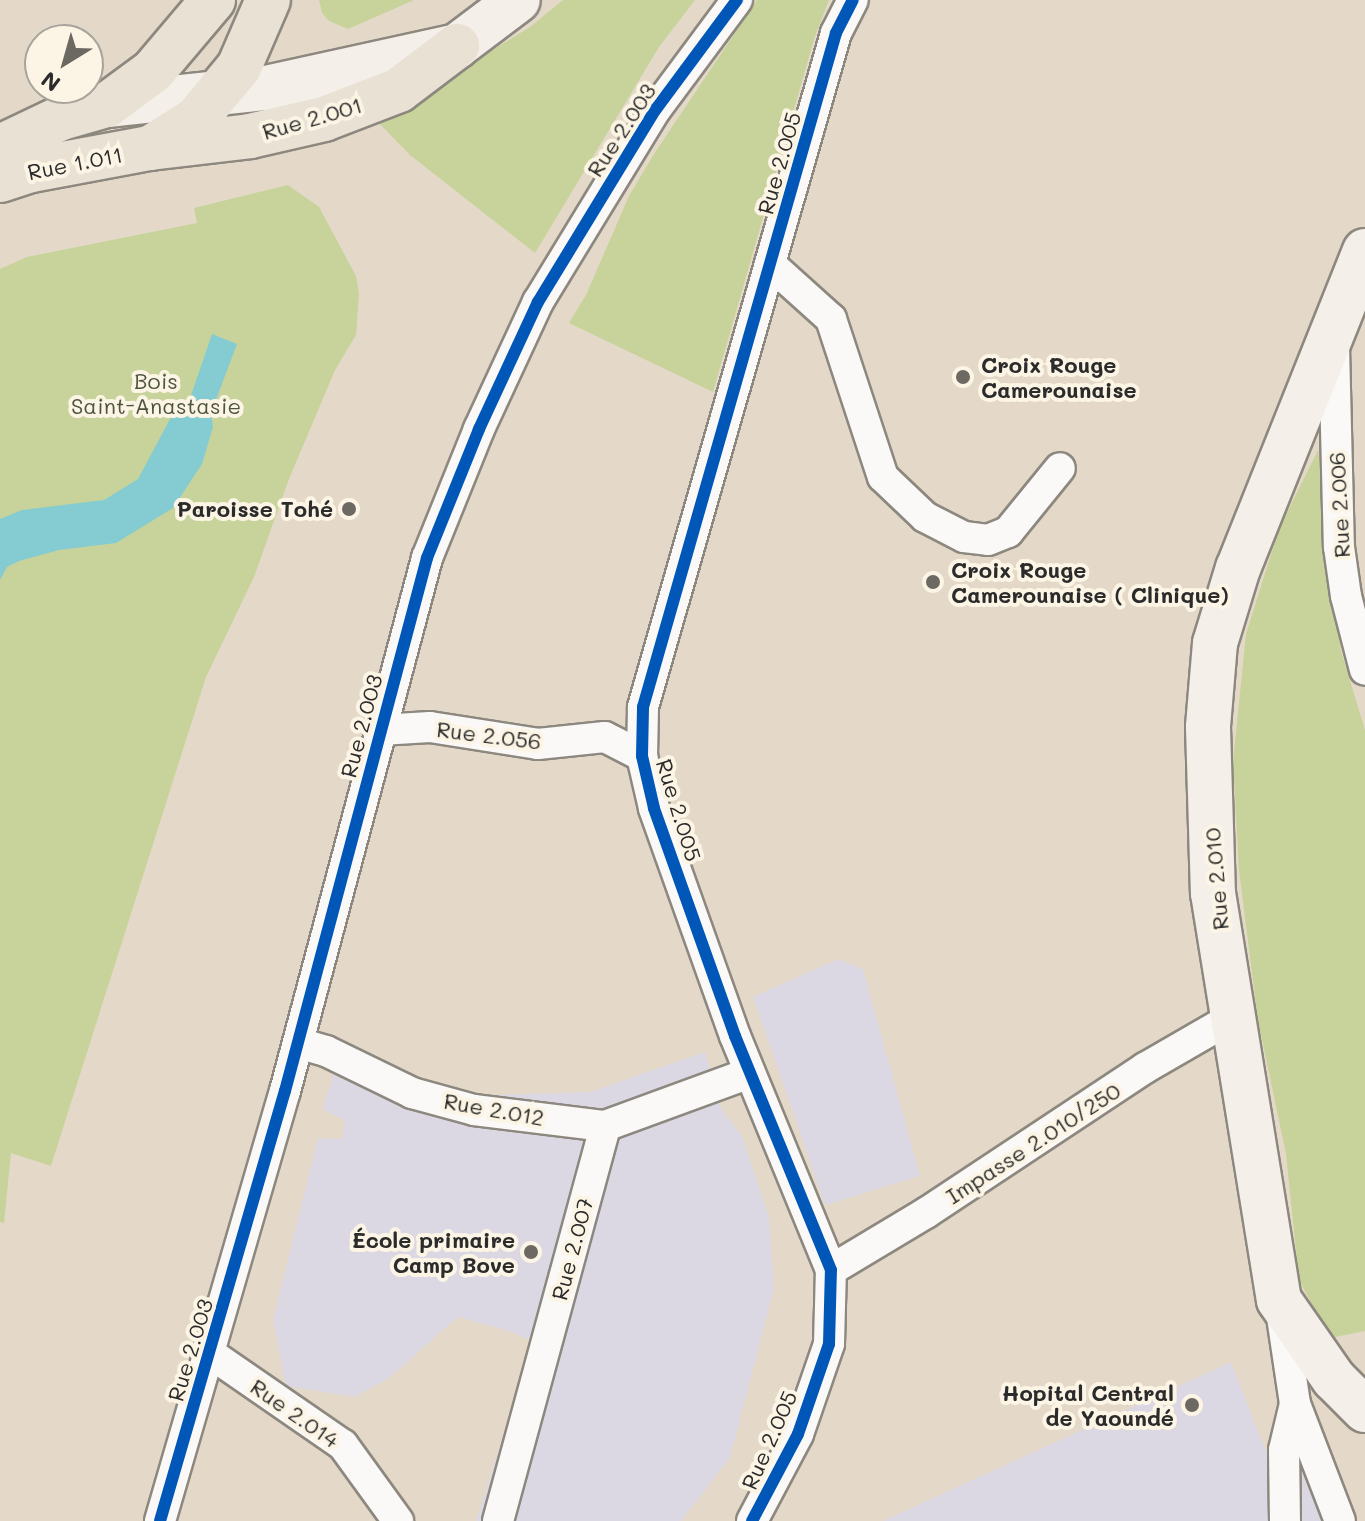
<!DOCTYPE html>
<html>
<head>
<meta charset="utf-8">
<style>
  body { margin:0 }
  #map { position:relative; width:1365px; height:1521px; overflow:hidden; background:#e4d9c8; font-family:Mali,sans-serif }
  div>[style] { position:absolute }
  .built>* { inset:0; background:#dcd8e3 }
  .green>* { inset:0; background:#c7d39a }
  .water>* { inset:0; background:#84ccd1 }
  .roads { filter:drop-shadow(2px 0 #8d887f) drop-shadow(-2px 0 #8d887f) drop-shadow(0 2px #8d887f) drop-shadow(0 -2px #8d887f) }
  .minor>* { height:30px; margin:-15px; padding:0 15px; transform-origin:15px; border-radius:15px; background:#fbf9f7 }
  .secondary>* { height:44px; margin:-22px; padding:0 22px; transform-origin:22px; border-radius:22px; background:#f4efe8 }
  .primary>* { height:44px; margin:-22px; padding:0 22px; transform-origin:22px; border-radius:22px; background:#e9e1d4 }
  .trunk>* { height:44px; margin:-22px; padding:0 22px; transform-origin:22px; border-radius:22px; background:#e9e1d4 }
  .cycleway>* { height:12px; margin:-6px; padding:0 6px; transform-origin:6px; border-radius:6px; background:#0057b8 }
  .dots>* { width:22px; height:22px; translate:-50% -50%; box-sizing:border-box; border:4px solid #fcf5e5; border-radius:50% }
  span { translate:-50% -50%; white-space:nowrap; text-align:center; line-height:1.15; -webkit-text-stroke:8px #fcf5e5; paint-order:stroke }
  .street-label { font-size:22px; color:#2b2b2b }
  .poi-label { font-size:22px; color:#2b2b2b; font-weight:700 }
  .left { translate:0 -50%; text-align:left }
  .right { translate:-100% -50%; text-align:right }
  .park-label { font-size:22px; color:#4c543e }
  .north { position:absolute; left:24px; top:24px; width:80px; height:80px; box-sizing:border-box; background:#fcf5e5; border:2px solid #a8a49b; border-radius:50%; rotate:217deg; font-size:22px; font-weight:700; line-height:32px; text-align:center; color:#2b2b2b }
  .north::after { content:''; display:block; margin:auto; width:28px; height:36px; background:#6c6862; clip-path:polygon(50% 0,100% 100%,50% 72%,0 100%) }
</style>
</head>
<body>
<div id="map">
  <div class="built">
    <i style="clip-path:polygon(838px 959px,863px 969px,920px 1176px,825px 1205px,753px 997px)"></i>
    <i style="clip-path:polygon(705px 1052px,722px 1110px,742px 1136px,769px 1217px,774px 1288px,730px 1458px,681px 1521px,476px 1521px,533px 1341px,505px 1330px,458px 1317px,389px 1378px,355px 1397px,286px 1386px,273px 1320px,318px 1138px,342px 1139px,345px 1121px,323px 1109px,336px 1064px,456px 1096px,590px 1092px)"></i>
    <i style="clip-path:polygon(1231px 1362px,1265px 1449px,1302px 1466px,1325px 1521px,883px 1521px)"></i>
  </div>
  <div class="green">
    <i style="clip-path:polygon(319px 0,414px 0,348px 29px,329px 21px,322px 13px)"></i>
    <i style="clip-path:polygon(563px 0,695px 0,659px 47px,535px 253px,410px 155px,377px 121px,530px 27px)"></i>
    <i style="clip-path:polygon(757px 0,829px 0,815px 36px,713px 392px,569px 323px,586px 295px,629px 196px,654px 154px)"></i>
    <i style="clip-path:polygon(288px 185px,319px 207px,356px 276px,359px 293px,356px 335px,335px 370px,289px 479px,254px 577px,206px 677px,51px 1166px,11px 1153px,4px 1223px,0 1222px,0 269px,27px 257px,197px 223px,194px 208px)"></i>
    <i style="clip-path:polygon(1318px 450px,1341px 651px,1365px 730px,1365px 1331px,1330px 1338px,1299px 1280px,1286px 1154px,1258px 1020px,1239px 870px,1233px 762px,1246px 634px,1279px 529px)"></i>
  </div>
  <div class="water">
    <i style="clip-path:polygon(212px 334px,237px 344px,211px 413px,213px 427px,202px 464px,173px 508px,116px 543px,59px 550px,19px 561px,7px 567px,0 580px,0 519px,22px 510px,104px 500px,138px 479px,178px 404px,188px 404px)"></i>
  </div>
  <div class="roads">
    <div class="minor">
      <i style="left:770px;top:264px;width:82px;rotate:42deg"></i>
      <i style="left:831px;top:319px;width:166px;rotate:71.8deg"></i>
      <i style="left:883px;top:477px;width:58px;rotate:43.6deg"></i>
      <i style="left:925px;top:517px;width:44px;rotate:27.1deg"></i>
      <i style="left:964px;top:537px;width:24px;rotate:7deg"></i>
      <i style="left:988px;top:540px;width:22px;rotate:-22deg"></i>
      <i style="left:1008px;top:532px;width:82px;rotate:-50.9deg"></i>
      <i style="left:1334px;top:347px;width:200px;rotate:88.6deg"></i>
      <i style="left:1339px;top:547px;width:49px;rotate:81.9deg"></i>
      <i style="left:1346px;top:596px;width:76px;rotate:75.6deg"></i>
      <i style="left:380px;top:730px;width:50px;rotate:-3.4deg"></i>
      <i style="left:430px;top:727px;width:109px;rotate:8.9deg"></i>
      <i style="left:538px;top:744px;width:67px;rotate:-6deg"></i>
      <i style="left:605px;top:737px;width:42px;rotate:27.2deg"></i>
      <i style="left:298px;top:1043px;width:29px;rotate:16deg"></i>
      <i style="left:326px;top:1051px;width:96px;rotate:26deg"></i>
      <i style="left:412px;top:1093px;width:64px;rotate:15.3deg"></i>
      <i style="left:474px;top:1110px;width:132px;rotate:7deg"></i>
      <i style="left:831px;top:1270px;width:111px;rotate:-31deg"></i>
      <i style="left:926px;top:1213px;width:263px;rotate:-33.5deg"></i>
      <i style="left:1145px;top:1068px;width:104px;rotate:-30deg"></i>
      <i style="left:1281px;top:1310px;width:95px;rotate:81.5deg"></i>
      <i style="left:1295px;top:1404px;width:125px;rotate:69deg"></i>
      <i style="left:211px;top:1354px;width:160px;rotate:34.6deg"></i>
      <i style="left:343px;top:1445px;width:94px;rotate:54.1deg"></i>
      <i style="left:160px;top:1521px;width:448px;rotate:-73.8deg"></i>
      <i style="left:285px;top:1091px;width:552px;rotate:-75.08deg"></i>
      <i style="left:427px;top:558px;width:139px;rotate:-68deg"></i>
      <i style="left:479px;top:429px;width:140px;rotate:-65.1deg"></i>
      <i style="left:538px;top:302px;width:226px;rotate:-58.6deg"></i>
      <i style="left:656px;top:109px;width:136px;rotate:-53.4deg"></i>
      <i style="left:498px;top:1521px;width:409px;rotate:-74.8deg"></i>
      <i style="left:605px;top:1126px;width:154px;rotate:-20.1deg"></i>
      <i style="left:752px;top:1521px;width:98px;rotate:-62.1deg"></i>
      <i style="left:798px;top:1434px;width:95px;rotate:-71deg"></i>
      <i style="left:829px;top:1344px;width:74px;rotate:-88.5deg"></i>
      <i style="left:831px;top:1270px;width:253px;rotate:-112.3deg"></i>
      <i style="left:735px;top:1036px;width:242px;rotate:-109.6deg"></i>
      <i style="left:654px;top:808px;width:53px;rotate:-103deg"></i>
      <i style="left:642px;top:756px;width:49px;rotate:-88.8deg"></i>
      <i style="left:643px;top:707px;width:701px;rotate:-74.02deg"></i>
      <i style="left:836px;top:33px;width:37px;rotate:-63deg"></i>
      <i style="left:1285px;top:1521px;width:71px;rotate:-90.8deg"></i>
      <i style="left:1284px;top:1450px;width:47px;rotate:-76.6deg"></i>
    </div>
    <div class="secondary">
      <i style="left:107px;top:105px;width:160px;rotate:-6.1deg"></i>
      <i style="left:266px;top:88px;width:196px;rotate:-12.4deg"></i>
      <i style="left:457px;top:46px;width:76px;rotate:-37deg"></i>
      <i style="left:1365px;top:251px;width:341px;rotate:111.8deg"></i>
      <i style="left:1238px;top:568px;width:78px;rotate:107deg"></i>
      <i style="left:1215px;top:643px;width:84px;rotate:94.8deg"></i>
      <i style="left:1208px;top:727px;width:166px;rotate:88.3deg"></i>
      <i style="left:1213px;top:893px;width:412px;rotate:80.8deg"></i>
      <i style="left:1279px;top:1300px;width:96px;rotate:55.2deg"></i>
      <i style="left:1334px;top:1379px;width:44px;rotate:45deg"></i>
    </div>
    <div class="primary">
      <i style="left:150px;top:148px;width:101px;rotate:-6.8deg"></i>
      <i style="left:250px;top:136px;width:76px;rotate:-12.9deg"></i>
      <i style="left:324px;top:119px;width:80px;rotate:-21.1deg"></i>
      <i style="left:399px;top:90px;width:73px;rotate:-37.2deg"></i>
    </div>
    <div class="trunk">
      <i style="left:0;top:147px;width:68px;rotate:-25.4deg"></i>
      <i style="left:61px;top:118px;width:48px;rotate:-15.8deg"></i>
      <i style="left:107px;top:105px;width:57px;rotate:-36.5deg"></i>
      <i style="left:153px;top:71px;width:93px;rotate:-49.8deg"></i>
      <i style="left:0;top:180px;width:33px;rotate:-18deg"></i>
      <i style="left:31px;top:170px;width:121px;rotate:-10.5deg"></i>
      <i style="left:150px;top:148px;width:54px;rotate:-32.2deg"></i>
      <i style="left:196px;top:119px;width:67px;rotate:-50.4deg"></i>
      <i style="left:239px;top:67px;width:73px;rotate:-66.6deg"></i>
    </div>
  </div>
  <div class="cycleway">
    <i style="left:160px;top:1521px;width:448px;rotate:-73.8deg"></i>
    <i style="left:285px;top:1091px;width:552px;rotate:-75.08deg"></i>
    <i style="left:427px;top:558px;width:139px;rotate:-68deg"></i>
    <i style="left:479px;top:429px;width:140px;rotate:-65.1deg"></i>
    <i style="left:538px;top:302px;width:226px;rotate:-58.6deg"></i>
    <i style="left:656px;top:109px;width:136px;rotate:-53.4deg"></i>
    <i style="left:752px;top:1521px;width:98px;rotate:-62.1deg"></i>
    <i style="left:798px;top:1434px;width:95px;rotate:-71deg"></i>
    <i style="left:829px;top:1344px;width:74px;rotate:-88.5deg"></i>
    <i style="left:831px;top:1270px;width:253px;rotate:-112.3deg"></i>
    <i style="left:735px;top:1036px;width:242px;rotate:-109.6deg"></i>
    <i style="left:654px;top:808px;width:53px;rotate:-103deg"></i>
    <i style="left:642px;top:756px;width:49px;rotate:-88.8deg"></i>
    <i style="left:643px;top:707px;width:701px;rotate:-74.02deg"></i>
    <i style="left:836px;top:33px;width:37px;rotate:-63deg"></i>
  </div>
  <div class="dots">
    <i style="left:963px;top:377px;background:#6c6862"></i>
    <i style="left:349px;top:509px;background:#6c6862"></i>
    <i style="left:933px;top:582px;background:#6c6862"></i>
    <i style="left:531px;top:1252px;background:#6c6862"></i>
    <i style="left:1192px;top:1405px;background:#6c6862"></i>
  </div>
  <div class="street-label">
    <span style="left:312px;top:118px;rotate:-16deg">Rue 2.001</span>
    <span style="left:621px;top:130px;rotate:-57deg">Rue 2.003</span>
    <span style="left:75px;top:163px;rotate:-11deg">Rue 1.011</span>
    <span style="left:779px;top:163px;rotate:-74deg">Rue 2.005</span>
    <span style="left:1339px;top:505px;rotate:-93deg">Rue 2.006</span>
    <span style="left:361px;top:726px;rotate:-75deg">Rue 2.003</span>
    <span style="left:489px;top:735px;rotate:7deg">Rue 2.056</span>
    <span style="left:679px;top:810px;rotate:73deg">Rue 2.005</span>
    <span style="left:1216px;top:879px;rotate:-95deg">Rue 2.010</span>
    <span style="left:494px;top:1109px;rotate:10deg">Rue 2.012</span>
    <span style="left:1033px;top:1143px;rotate:-33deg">Impasse 2.010/250</span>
    <span style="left:572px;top:1249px;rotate:-75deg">Rue 2.007</span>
    <span style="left:190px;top:1350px;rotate:-73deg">Rue 2.003</span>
    <span style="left:295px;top:1413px;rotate:35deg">Rue 2.014</span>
    <span style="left:769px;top:1440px;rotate:-66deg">Rue 2.005</span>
  </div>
  <div class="poi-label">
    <span class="left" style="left:981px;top:377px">Croix Rouge<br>Camerounaise</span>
    <span class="right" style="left:333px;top:509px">Paroisse Tohé</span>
    <span class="left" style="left:951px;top:582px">Croix Rouge<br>Camerounaise ( Clinique)</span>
    <span class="right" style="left:515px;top:1252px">École primaire<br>Camp Bove</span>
    <span class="right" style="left:1174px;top:1405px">Hopital Central<br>de Yaoundé</span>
  </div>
  <div class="park-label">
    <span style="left:156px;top:393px">Bois<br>Saint-Anastasie</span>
  </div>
  <div class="north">N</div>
</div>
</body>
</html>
